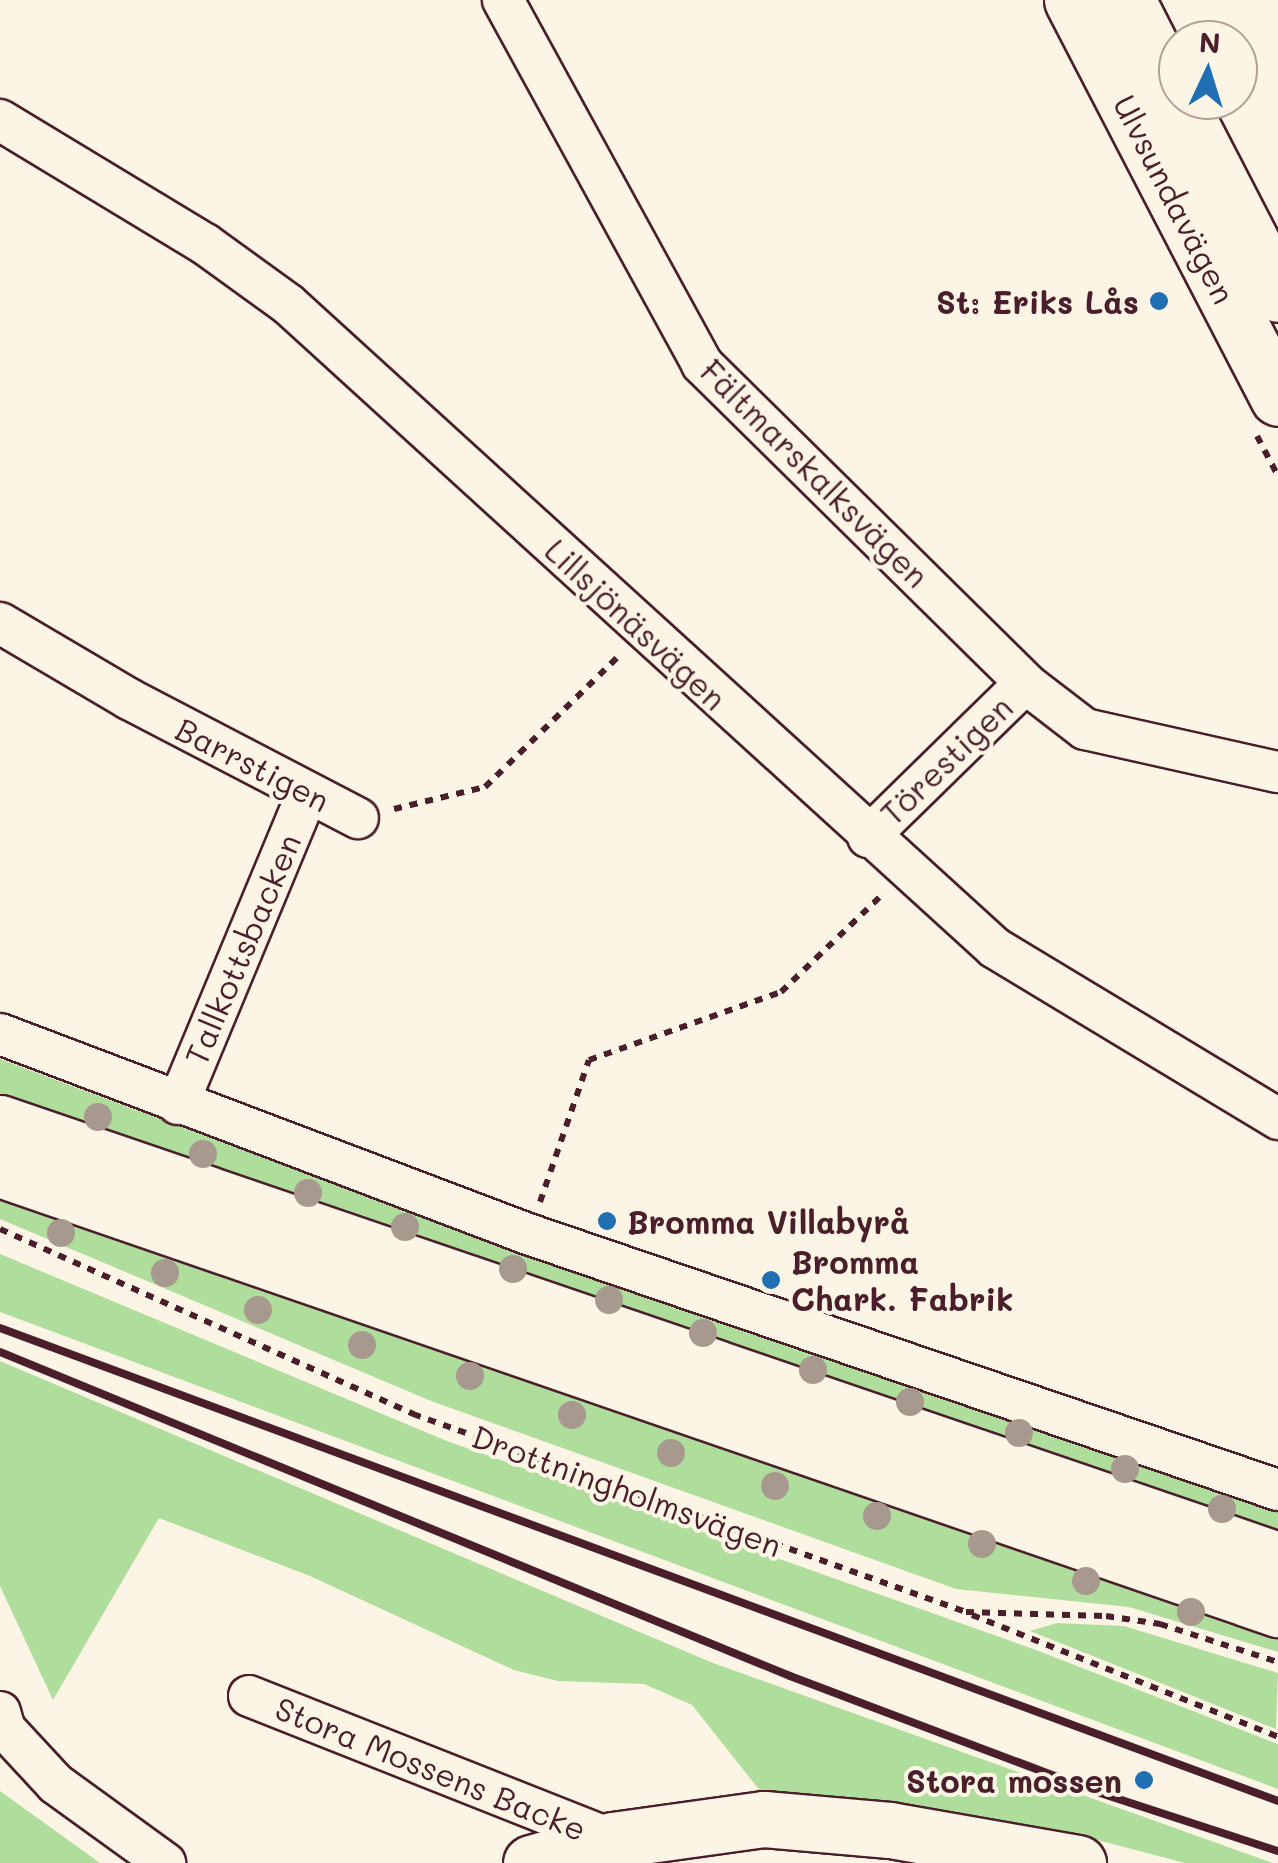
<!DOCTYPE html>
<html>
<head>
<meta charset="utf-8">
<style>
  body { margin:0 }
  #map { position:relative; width:1278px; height:1863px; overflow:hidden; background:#fcf5e5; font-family:Mali,sans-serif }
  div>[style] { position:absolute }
  .green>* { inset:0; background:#afdd9c }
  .path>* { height:6px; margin-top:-3px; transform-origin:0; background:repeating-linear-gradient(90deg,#4a1f2b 0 8px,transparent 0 16px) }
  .roads { filter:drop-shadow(2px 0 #4a1f2b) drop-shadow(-2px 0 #4a1f2b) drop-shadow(0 2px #4a1f2b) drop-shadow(0 -2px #4a1f2b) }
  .street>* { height:40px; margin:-20px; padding:0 20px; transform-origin:20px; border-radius:20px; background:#fcf5e5 }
  .secondary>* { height:55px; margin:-27.5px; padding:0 27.5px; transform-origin:27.5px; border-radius:27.5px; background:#fcf5e5 }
  .primary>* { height:55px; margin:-27.5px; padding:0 27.5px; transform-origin:27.5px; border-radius:27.5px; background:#fcf5e5 }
  .rail>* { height:8px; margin:-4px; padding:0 4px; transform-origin:4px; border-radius:4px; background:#4a1f2b }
  .trees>* { width:28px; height:28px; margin:-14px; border-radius:50%; background:#a8998e }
  .dots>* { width:28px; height:28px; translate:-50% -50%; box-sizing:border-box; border:5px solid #fcf5e5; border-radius:50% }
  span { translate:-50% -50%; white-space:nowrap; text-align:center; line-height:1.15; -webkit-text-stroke:8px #fcf5e5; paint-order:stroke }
  .street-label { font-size:32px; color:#4a1f2b }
  .poi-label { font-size:32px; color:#4a1f2b; font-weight:700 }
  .right { translate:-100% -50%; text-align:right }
  .left { translate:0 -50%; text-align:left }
  .north { position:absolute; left:1158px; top:20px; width:100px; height:100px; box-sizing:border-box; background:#fcf5e5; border:2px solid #b59f9b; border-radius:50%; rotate:4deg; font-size:28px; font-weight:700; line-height:40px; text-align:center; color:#4a1f2b }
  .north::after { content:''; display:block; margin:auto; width:35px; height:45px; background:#1f6fb2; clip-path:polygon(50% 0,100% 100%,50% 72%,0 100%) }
</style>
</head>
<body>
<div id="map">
  <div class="green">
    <i style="clip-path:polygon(0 1059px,526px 1256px,1278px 1512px,1278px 1539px,0 1099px)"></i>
    <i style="clip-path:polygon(0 1193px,1278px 1632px,1278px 1652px,1129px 1607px,956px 1589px,431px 1401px,0 1219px)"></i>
    <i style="clip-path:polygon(0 1254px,447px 1441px,1036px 1650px,1278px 1744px,1278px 1789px,0 1312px)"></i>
    <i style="clip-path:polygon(0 1361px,713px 1663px,1273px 1863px,1185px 1863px,1063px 1831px,859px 1799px,761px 1792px,692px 1705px,644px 1684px,558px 1681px,514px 1670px,310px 1576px,159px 1518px,53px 1700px,0 1586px)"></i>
    <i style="clip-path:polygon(1057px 1623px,1124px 1626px,1278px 1673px,1276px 1729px,1030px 1631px)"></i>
    <i style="clip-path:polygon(0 1791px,100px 1863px,0 1863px)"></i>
  </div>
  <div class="path">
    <i style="left:1257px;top:436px;width:45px;rotate:62.3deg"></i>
    <i style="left:394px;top:809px;width:94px;rotate:-13.6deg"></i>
    <i style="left:485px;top:787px;width:189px;rotate:-44.4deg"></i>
    <i style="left:540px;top:1202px;width:150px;rotate:-71deg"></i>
    <i style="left:589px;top:1060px;width:204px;rotate:-19.5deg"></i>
    <i style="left:781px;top:992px;width:143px;rotate:-43.9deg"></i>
    <i style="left:0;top:1229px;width:453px;rotate:24.1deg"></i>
    <i style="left:413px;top:1414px;width:587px;rotate:19.7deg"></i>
    <i style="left:966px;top:1612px;width:140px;rotate:1.6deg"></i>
    <i style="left:1106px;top:1616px;width:55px;rotate:8.4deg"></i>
    <i style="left:1160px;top:1624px;width:124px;rotate:17.9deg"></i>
    <i style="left:972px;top:1615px;width:329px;rotate:21.7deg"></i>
  </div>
  <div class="roads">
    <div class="street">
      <i style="left:503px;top:0;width:415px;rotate:61.3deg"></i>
      <i style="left:702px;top:364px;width:454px;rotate:44.6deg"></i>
      <i style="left:1025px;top:683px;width:76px;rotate:37.5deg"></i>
      <i style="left:1085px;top:729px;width:198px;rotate:12.6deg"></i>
      <i style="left:0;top:120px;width:240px;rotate:31.2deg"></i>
      <i style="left:205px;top:244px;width:102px;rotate:35.9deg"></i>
      <i style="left:288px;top:304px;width:956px;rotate:42.33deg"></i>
      <i style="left:995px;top:948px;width:331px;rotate:31.1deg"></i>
      <i style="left:0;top:623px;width:150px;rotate:30.5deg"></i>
      <i style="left:129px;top:699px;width:258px;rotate:27.5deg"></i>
      <i style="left:868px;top:837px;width:220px;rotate:-44.4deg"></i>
      <i style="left:0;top:1034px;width:565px;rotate:20.75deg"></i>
      <i style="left:528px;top:1234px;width:792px;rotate:18.85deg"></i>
      <i style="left:178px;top:1104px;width:336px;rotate:-67.4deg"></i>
      <i style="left:249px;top:1696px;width:391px;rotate:21.6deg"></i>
      <i style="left:0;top:1712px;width:18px;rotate:74deg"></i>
      <i style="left:5px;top:1729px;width:75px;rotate:47.2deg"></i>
      <i style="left:56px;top:1784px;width:135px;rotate:35.9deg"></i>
    </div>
    <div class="secondary">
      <i style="left:0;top:1123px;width:1351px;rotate:18.88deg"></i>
      <i style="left:0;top:1169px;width:1352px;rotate:19deg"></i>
      <i style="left:531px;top:1863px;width:85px;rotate:-15.7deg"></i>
      <i style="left:613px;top:1840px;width:152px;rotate:-7.9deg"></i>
      <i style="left:764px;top:1819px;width:126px;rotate:5deg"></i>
      <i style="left:890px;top:1830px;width:191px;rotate:10deg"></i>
    </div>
    <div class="primary">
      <i style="left:1072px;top:0;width:448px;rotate:62.6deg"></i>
      <i style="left:1127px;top:0;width:112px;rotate:63deg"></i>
      <i style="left:1178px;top:100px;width:218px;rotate:62.7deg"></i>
    </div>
  </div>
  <div class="rail">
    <i style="left:0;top:1328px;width:1363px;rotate:20.31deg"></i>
    <i style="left:0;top:1352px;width:854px;rotate:22.3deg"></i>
    <i style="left:790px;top:1676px;width:328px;rotate:20.7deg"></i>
    <i style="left:1097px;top:1792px;width:190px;rotate:18.1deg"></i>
  </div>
  <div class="trees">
    <i style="left:98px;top:1117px"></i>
    <i style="left:203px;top:1154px"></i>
    <i style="left:308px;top:1193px"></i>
    <i style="left:405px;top:1227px"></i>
    <i style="left:61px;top:1233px"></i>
    <i style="left:513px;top:1269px"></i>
    <i style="left:165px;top:1273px"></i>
    <i style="left:609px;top:1300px"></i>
    <i style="left:258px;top:1310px"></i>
    <i style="left:703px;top:1333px"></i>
    <i style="left:362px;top:1345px"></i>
    <i style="left:813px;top:1370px"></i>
    <i style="left:470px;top:1376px"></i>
    <i style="left:910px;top:1402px"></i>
    <i style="left:572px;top:1415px"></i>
    <i style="left:1019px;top:1433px"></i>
    <i style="left:671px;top:1453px"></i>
    <i style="left:1125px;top:1469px"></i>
    <i style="left:775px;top:1486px"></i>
    <i style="left:1222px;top:1509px"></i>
    <i style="left:877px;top:1516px"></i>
    <i style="left:982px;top:1544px"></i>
    <i style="left:1086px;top:1581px"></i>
    <i style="left:1191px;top:1612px"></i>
  </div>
  <div class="dots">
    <i style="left:1159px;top:301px;background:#1f6fb2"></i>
    <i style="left:607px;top:1221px;background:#1f6fb2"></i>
    <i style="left:771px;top:1280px;background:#1f6fb2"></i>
    <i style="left:1144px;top:1780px;background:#1f6fb2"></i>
  </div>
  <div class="street-label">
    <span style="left:1175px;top:199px;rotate:63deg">Ulvsundavägen</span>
    <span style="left:815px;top:473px;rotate:45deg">Fältmarskalksvägen</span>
    <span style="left:636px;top:624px;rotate:43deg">Lillsjönäsvägen</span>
    <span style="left:946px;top:760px;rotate:-44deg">Törestigen</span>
    <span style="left:253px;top:764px;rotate:27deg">Barrstigen</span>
    <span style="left:242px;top:949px;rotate:-67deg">Tallkottsbacken</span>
    <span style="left:627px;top:1490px;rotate:20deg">Drottningholmsvägen</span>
    <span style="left:431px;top:1768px;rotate:22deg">Stora Mossens Backe</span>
  </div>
  <div class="poi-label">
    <span class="right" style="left:1139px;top:301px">St: Eriks Lås</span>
    <span class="left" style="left:627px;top:1221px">Bromma Villabyrå</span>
    <span class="left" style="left:791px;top:1280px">Bromma<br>Chark. Fabrik</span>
    <span class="right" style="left:1122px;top:1780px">Stora mossen</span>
  </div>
  <div class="north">N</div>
</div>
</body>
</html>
